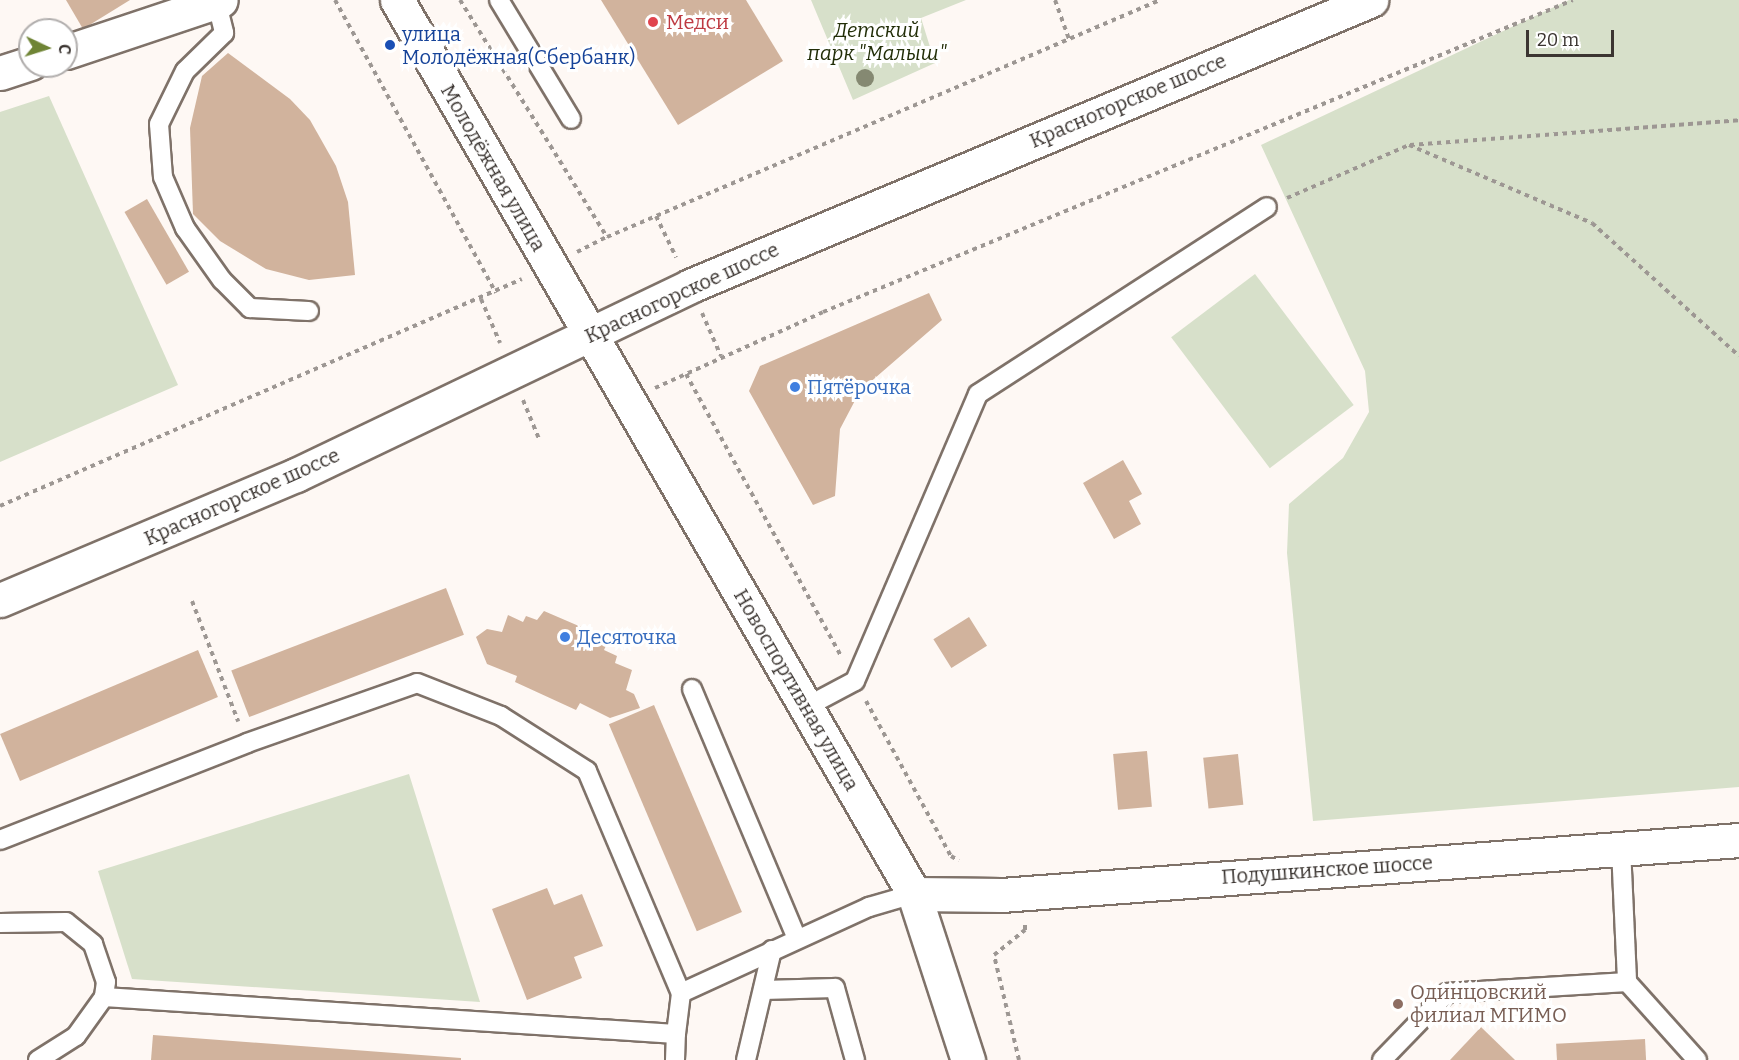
<!DOCTYPE html>
<html>
<head>
<meta charset="utf-8">
<style>
  body { margin:0 }
  #map { position:relative; width:1739px; height:1060px; overflow:hidden; background:#fef8f4; font-family:Bitter,serif }
  div>[style] { position:absolute }
  .green>* { inset:0; background:#d7e0ca; transform-origin:0 0 }
  .building>* { inset:0; background:#d1b39d; transform-origin:0 0 }
  .path>* { height:4px; margin-top:-2px; transform-origin:0; background:repeating-linear-gradient(90deg,#9d9793 0 4.5px,transparent 0 9px) }
  .roads { filter:drop-shadow(2px 0 #7f7269) drop-shadow(-2px 0 #7f7269) drop-shadow(0 2px #7f7269) drop-shadow(0 -2px #7f7269) }
  .lane>* { height:18px; margin:-9px; padding:0 9px; transform-origin:9px; border-radius:9px; background:#fff }
  .street>* { height:33px; margin:-16.5px; padding:0 16.5px; transform-origin:16.5px; border-radius:16.5px; background:#fff }
  .secondary>* { height:33px; margin:-16.5px; padding:0 16.5px; transform-origin:16.5px; border-radius:16.5px; background:#fff }
  .trees>* { width:18px; height:18px; margin:-9px; border-radius:50%; background:#858972 }
  .dots>* { width:16px; height:16px; translate:-50% -50%; box-sizing:border-box; border:3px solid #fff; border-radius:50% }
  span { translate:-50% -50%; white-space:nowrap; text-align:center; line-height:1.15; -webkit-text-stroke:6px #fff; paint-order:stroke }
  .health-label { font-size:20px; color:#be3a42 }
  .left { translate:0 -50%; text-align:left }
  .park-label { font-size:20px; color:#222e08; font-style:italic }
  .transit-label { font-size:20px; color:#164399 }
  .street-label { font-size:20px; color:#3b3531 }
  .shop-label { font-size:20px; color:#366cbe }
  .education-label { font-size:20px; color:#785e54 }
  .north { position:absolute; left:18px; top:18px; width:60px; height:60px; box-sizing:border-box; background:#fff; border:2px solid #b1aead; border-radius:50%; rotate:94deg; font-size:16px; font-weight:700; line-height:24px; text-align:center; color:#3b3531 }
  .north::after { content:''; display:block; margin:auto; width:21px; height:27px; background:#6f8435; clip-path:polygon(50% 0,100% 100%,50% 72%,0 100%) }
  .scale { position:absolute; left:1526px; top:30px; width:88px; height:27px; box-sizing:border-box; border:3px solid #3b3531; border-top:0; padding-left:8px; font-size:18px; line-height:21px; white-space:nowrap; color:#3b3531; -webkit-text-stroke:4px #fff; paint-order:stroke }
</style>
</head>
<body>
<div id="map">
  <div class="green">
    <i style="clip-path:polygon(811px 0,966px 0,921px 18px,935px 63px,853px 100px)"></i>
    <i style="clip-path:polygon(1569px 0,1739px 0,1739px 787px,1313px 821px,1287px 553px,1289px 504px,1343px 458px,1369px 412px,1365px 371px,1261px 145px)"></i>
    <i style="clip-path:polygon(49px 96px,178px 385px,0 462px,0 112px)"></i>
    <i style="left:1255px;top:274px;width:164px;height:105px;rotate:53deg"></i>
    <i style="clip-path:polygon(409px 774px,480px 1002px,132px 979px,98px 871px)"></i>
  </div>
  <div class="building">
    <i style="clip-path:polygon(66px 0,130px 0,83px 29px)"></i>
    <i style="clip-path:polygon(601px 0,746px 0,783px 61px,678px 125px)"></i>
    <i style="clip-path:polygon(228px 53px,290px 99px,310px 120px,336px 166px,348px 202px,355px 275px,309px 280px,266px 269px,220px 241px,193px 214px,190px 128px,202px 76px)"></i>
    <i style="left:147px;top:199px;width:84px;height:26px;rotate:60deg"></i>
    <i style="clip-path:polygon(929px 293px,942px 320px,860px 391px,840px 429px,835px 496px,813px 505px,749px 391px,760px 366px)"></i>
    <i style="clip-path:polygon(1123px 460px,1142px 494px,1129px 501px,1141px 524px,1114px 539px,1083px 483px)"></i>
    <i style="left:446px;top:588px;width:50px;height:230px;rotate:69deg"></i>
    <i style="clip-path:polygon(544px 611px,609px 639px,604px 650px,617px 656px,615px 663px,632px 670px,626px 690px,634px 694px,640px 708px,610px 718px,580px 703px,576px 710px,515px 682px,517px 676px,487px 664px,476px 637px,487px 629px,502px 632px,508px 615px,523px 622px,526px 616px,537px 620px)"></i>
    <i style="left:969px;top:617px;width:34px;height:42px;rotate:58deg"></i>
    <i style="left:198px;top:650px;width:51px;height:215px;rotate:67deg"></i>
    <i style="left:654px;top:705px;width:225px;height:49px;rotate:67deg"></i>
    <i style="left:1147px;top:751px;width:56px;height:34px;rotate:85deg"></i>
    <i style="left:1238px;top:754px;width:51px;height:35px;rotate:84deg"></i>
    <i style="clip-path:polygon(547px 888px,554px 905px,582px 894px,603px 946px,574px 957px,582px 978px,527px 1000px,492px 909px)"></i>
    <i style="clip-path:polygon(1481px 1027px,1515px 1060px,1450px 1060px)"></i>
    <i style="clip-path:polygon(153px 1035px,461px 1058px,461px 1060px,151px 1060px)"></i>
    <i style="left:1645px;top:1039px;width:21px;height:89px;rotate:87deg"></i>
  </div>
  <div class="path">
    <i style="left:335px;top:0;width:334px;rotate:61.2deg"></i>
    <i style="left:460px;top:0;width:279px;rotate:58.2deg"></i>
    <i style="left:607px;top:237px;width:602px;rotate:-23.2deg"></i>
    <i style="left:1055px;top:0;width:41px;rotate:70.3deg"></i>
    <i style="left:1410px;top:145px;width:330px;rotate:-4.3deg"></i>
    <i style="left:1287px;top:198px;width:133px;rotate:-23.5deg"></i>
    <i style="left:1409px;top:145px;width:199px;rotate:23.1deg"></i>
    <i style="left:1592px;top:223px;width:198px;rotate:42.1deg"></i>
    <i style="left:656px;top:216px;width:46px;rotate:64deg"></i>
    <i style="left:577px;top:252px;width:34px;rotate:-27deg"></i>
    <i style="left:481px;top:299px;width:48px;rotate:66.6deg"></i>
    <i style="left:702px;top:313px;width:47px;rotate:66.2deg"></i>
    <i style="left:686px;top:374px;width:320px;rotate:61.2deg"></i>
    <i style="left:655px;top:388px;width:184px;rotate:-24.3deg"></i>
    <i style="left:823px;top:312px;width:812px;rotate:-22.59deg"></i>
    <i style="left:523px;top:400px;width:42px;rotate:67.7deg"></i>
    <i style="left:0;top:506px;width:569px;rotate:-23.5deg"></i>
    <i style="left:192px;top:601px;width:129px;rotate:69deg"></i>
    <i style="left:866px;top:701px;width:177px;rotate:61.3deg"></i>
    <i style="left:951px;top:856px;width:9px;rotate:32deg"></i>
    <i style="left:1019px;top:1060px;width:108px;rotate:-103.4deg"></i>
    <i style="left:994px;top:955px;width:40px;rotate:-39deg"></i>
    <i style="left:1025px;top:930px;width:7px;rotate:-90deg"></i>
  </div>
  <div class="roads">
    <div class="lane">
      <i style="left:216px;top:0;width:34px;rotate:76deg"></i>
      <i style="left:224px;top:33px;width:54px;rotate:135.7deg"></i>
      <i style="left:185px;top:71px;width:59px;rotate:116.1deg"></i>
      <i style="left:159px;top:124px;width:53px;rotate:85.7deg"></i>
      <i style="left:163px;top:177px;width:56px;rotate:66.7deg"></i>
      <i style="left:185px;top:228px;width:64px;rotate:54.6deg"></i>
      <i style="left:222px;top:280px;width:40px;rotate:45deg"></i>
      <i style="left:250px;top:308px;width:59px;rotate:2.9deg"></i>
      <i style="left:499px;top:0;width:139px;rotate:58.8deg"></i>
      <i style="left:692px;top:689px;width:271px;rotate:67.2deg"></i>
      <i style="left:806px;top:707px;width:55px;rotate:-28deg"></i>
      <i style="left:855px;top:681px;width:312px;rotate:-66.8deg"></i>
      <i style="left:978px;top:394px;width:344px;rotate:-32.9deg"></i>
      <i style="left:0;top:840px;width:265px;rotate:-21.4deg"></i>
      <i style="left:247px;top:743px;width:180px;rotate:-19.4deg"></i>
      <i style="left:417px;top:683px;width:90px;rotate:21.4deg"></i>
      <i style="left:501px;top:716px;width:102px;rotate:32.6deg"></i>
      <i style="left:587px;top:771px;width:241px;rotate:67.1deg"></i>
      <i style="left:681px;top:993px;width:207px;rotate:-24.6deg"></i>
      <i style="left:869px;top:907px;width:47px;rotate:-16.1deg"></i>
      <i style="left:1621px;top:848px;width:134px;rotate:87.4deg"></i>
      <i style="left:0;top:923px;width:66px;rotate:-0.9deg"></i>
      <i style="left:66px;top:922px;width:35px;rotate:39deg"></i>
      <i style="left:93px;top:944px;width:40px;rotate:71.1deg"></i>
      <i style="left:106px;top:982px;width:15px;rotate:98deg"></i>
      <i style="left:104px;top:997px;width:48px;rotate:125.7deg"></i>
      <i style="left:76px;top:1036px;width:45px;rotate:147.7deg"></i>
      <i style="left:763px;top:990px;width:72px;rotate:-1.6deg"></i>
      <i style="left:835px;top:988px;width:75px;rotate:74.5deg"></i>
      <i style="left:104px;top:997px;width:573px;rotate:3.7deg"></i>
      <i style="left:676px;top:1034px;width:41px;rotate:-83deg"></i>
      <i style="left:675px;top:1060px;width:26px;rotate:-88deg"></i>
      <i style="left:746px;top:1060px;width:113px;rotate:-76.7deg"></i>
      <i style="left:1382px;top:1060px;width:93px;rotate:-45.9deg"></i>
      <i style="left:1447px;top:993px;width:180px;rotate:-3.5deg"></i>
      <i style="left:1627px;top:982px;width:105px;rotate:48.1deg"></i>
    </div>
    <div class="street">
      <i style="left:66px;top:52px;width:163px;rotate:-18.5deg"></i>
      <i style="left:0;top:73px;width:32px;rotate:-18deg"></i>
      <i style="left:914px;top:894px;width:87px;rotate:0.7deg"></i>
      <i style="left:1001px;top:895px;width:740px;rotate:-4.26deg"></i>
    </div>
    <div class="secondary">
      <i style="left:397px;top:0;width:1033px;rotate:59.96deg"></i>
      <i style="left:914px;top:894px;width:175px;rotate:72deg"></i>
      <i style="left:0;top:600px;width:321px;rotate:-22.9deg"></i>
      <i style="left:296px;top:475px;width:437px;rotate:-25.6deg"></i>
      <i style="left:690px;top:286px;width:739px;rotate:-22.78deg"></i>
    </div>
  </div>
  <div class="trees">
    <i style="left:865px;top:78px"></i>
  </div>
  <div class="dots">
    <i style="left:653px;top:22px;background:#e0444e"></i>
    <i style="left:390px;top:45px;background:#1a4fb4"></i>
    <i style="left:795px;top:387px;background:#3f7fe0"></i>
    <i style="left:565px;top:637px;background:#3f7fe0"></i>
    <i style="left:1398px;top:1004px;background:#8d6e63"></i>
  </div>
  <div class="health-label">
    <span class="left" style="left:666px;top:22px">Медси</span>
  </div>
  <div class="park-label">
    <span style="left:877px;top:42px">Детский<br>парк "Малыш"</span>
  </div>
  <div class="transit-label">
    <span class="left" style="left:402px;top:46px">улица<br>Молодёжная(Сбербанк)</span>
  </div>
  <div class="street-label">
    <span style="left:1128px;top:101px;rotate:-23deg">Красногорское шоссе</span>
    <span style="left:493px;top:168px;rotate:60deg">Молодёжная улица</span>
    <span style="left:682px;top:293px;rotate:-25deg">Красногорское шоссе</span>
    <span style="left:242px;top:497px;rotate:-24deg">Красногорское шоссе</span>
    <span style="left:796px;top:690px;rotate:60deg">Новоспортивная улица</span>
    <span style="left:1327px;top:870px;rotate:-4deg">Подушкинское шоссе</span>
  </div>
  <div class="shop-label">
    <span class="left" style="left:807px;top:387px">Пятёрочка</span>
    <span class="left" style="left:577px;top:637px">Десяточка</span>
  </div>
  <div class="education-label">
    <span class="left" style="left:1410px;top:1004px">Одинцовский<br>филиал МГИМО</span>
  </div>
  <div class="north">С</div>
  <div class="scale">20 m</div>
</div>
</body>
</html>
